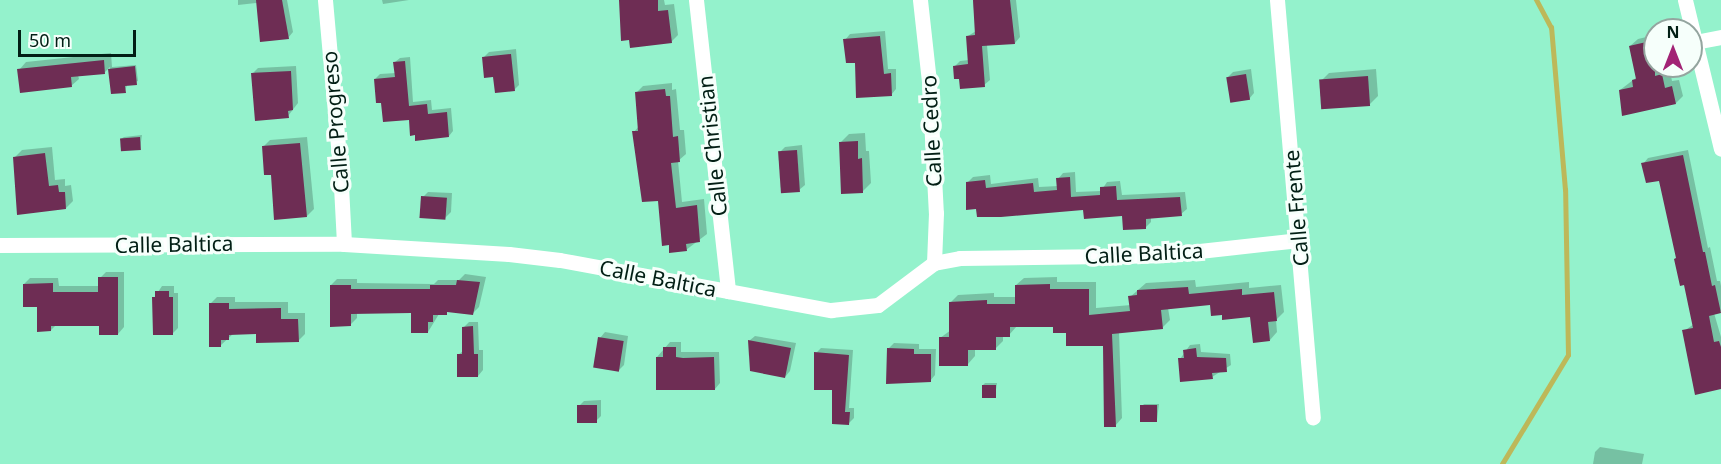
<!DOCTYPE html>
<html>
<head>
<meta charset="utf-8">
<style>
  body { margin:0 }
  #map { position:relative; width:1721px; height:464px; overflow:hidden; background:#94f2cc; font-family:"Noto Sans",sans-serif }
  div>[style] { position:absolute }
  .shadow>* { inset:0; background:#0003 }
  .stream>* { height:4.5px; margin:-2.25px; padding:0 2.25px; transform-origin:2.25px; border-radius:2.25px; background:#bdb859 }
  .building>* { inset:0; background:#6e2d54; transform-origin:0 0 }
  .minor>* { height:15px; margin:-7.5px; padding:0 7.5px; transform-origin:7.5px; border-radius:7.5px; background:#fff }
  span { translate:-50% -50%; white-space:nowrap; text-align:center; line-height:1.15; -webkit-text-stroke:6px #f6fffb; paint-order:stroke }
  .street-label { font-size:21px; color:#021f15 }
  .north { position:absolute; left:1643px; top:18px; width:60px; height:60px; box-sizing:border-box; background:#f6fffb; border:2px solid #94a59f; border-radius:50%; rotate:0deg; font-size:16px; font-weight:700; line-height:24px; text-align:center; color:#021f15 }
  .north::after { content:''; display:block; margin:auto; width:21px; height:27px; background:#a22375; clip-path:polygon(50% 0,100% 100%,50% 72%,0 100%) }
  .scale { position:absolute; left:18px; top:30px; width:118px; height:27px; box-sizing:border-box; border:3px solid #021f15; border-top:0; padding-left:8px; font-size:18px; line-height:21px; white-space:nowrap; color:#021f15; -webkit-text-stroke:4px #f6fffb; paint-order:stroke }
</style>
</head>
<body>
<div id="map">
  <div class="shadow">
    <i style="clip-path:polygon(238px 0,287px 0,293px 32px,288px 38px,257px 3px,238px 5px)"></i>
    <i style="clip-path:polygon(382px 0,409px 0,383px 4px)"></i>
    <i style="clip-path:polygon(620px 0,664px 0,665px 5px,674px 4px,678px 35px,671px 42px)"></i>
    <i style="clip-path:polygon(973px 0,1016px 0,1020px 37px,1015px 43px,987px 45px,990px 80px,984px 85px,960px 77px,955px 66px,960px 61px,969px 60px,968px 36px,976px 31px)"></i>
    <i style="clip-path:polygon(885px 31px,888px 69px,896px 69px,896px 89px,891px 95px,856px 61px,845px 40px,850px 34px)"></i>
    <i style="clip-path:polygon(1655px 35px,1655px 66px,1669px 66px,1672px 81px,1679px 80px,1683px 96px,1676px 103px,1620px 90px,1637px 77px,1630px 46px,1638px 39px)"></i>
    <i style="clip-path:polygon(516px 49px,519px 85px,514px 90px,495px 75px,484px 57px,489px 52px)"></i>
    <i style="clip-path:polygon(111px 53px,112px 67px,136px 65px,138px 81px,127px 85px,125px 91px,112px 93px,110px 67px,105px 72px,78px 75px,79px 79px,71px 86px,19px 70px,26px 62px)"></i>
    <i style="clip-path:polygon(410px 57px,413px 102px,431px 100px,432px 110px,451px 108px,453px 131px,449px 136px,410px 119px,382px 101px,375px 79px,380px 74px,396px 73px,395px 62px,400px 58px)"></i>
    <i style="clip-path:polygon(296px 66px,298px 103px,288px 116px,253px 73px,258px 68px)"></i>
    <i style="clip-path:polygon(1251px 69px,1254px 93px,1249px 99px,1228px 77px,1233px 72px)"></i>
    <i style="clip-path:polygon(1376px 69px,1378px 96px,1370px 104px,1321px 81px,1329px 73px)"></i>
    <i style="clip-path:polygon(672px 83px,672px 90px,676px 89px,680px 130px,684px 130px,686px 154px,678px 161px,682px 202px,704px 199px,707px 234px,686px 250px,659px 199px,634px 132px,639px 126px,636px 93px,643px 86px)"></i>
    <i style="clip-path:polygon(865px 133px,866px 151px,869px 151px,871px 183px,862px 192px,841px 142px,849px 134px)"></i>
    <i style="clip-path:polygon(142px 135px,140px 149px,121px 139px,124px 137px)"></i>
    <i style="clip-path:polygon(307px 137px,314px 209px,307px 216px,272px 173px,263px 147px,270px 140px)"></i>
    <i style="clip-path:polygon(802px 145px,805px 185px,799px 190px,780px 152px,785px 147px)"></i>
    <i style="clip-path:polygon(52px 147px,55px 180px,65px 179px,65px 186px,71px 185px,73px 201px,66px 208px,15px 157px,22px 150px)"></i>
    <i style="clip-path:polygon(1688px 150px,1708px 248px,1710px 247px,1717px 281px,1720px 281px,1721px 286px,1721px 311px,1714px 313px,1721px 337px,1721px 388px,1684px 331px,1694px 324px,1660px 179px,1643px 164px,1648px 158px)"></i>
    <i style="clip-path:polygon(1075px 172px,1076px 192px,1101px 191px,1107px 182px,1120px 181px,1122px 195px,1185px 192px,1187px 209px,1181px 214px,1151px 217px,1151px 222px,1146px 227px,1123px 214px,1085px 208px,978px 215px,968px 182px,973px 177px,990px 175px,991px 184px,1038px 178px,1039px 187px,1058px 186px,1058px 179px,1063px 173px)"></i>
    <i style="clip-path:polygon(428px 192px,452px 193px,451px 212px,445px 218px,423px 197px)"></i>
    <i style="clip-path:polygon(106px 272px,124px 272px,124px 327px,118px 334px,100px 325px,56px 325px,51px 330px,24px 284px,30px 278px,58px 278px,59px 286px,100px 286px,100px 278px)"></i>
    <i style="clip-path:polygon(465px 274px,486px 277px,479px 307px,473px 313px,450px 311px,439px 314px,428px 332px,412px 312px,357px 312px,357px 318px,350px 325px,331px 285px,337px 279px,357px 279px,357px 283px,434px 284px,438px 280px,459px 280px)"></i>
    <i style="clip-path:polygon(1057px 277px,1057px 282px,1096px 282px,1096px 308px,1131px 305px,1130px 297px,1146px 283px,1195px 280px,1196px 287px,1249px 282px,1249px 288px,1281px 285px,1284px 312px,1276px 320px,1277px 332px,1270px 340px,1251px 315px,1223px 314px,1211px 303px,1168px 308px,1170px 320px,1162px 328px,1119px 332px,1122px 418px,1115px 426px,1104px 345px,1054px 326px,1017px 326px,1009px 335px,1003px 335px,1003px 341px,995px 349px,975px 349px,975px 356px,968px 364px,940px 338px,951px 330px,950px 303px,958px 295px,994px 293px,994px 297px,1017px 297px,1016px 285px,1024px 278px)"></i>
    <i style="clip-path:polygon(162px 286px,174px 286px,174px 293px,178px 293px,178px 328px,173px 333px,154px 298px)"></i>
    <i style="clip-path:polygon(217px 297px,235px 297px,235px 302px,288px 302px,288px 313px,305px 313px,305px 334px,298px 341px,257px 332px,234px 333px,221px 345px,210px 304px)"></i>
    <i style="clip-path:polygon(469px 322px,478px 322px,479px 350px,483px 350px,483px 370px,478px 376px,458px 355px,464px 350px,464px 327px)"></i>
    <i style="clip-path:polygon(605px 332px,628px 336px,624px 365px,619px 370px,600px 338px)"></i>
    <i style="clip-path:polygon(755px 336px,796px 343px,790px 371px,785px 377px,749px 341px)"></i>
    <i style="clip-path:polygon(670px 342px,681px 342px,681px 352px,719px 352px,720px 383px,715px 389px,657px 357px)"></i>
    <i style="clip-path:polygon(894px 343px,919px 344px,919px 349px,936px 349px,935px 375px,930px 381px,888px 349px)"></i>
    <i style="clip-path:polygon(1200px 344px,1201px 352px,1230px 354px,1231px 365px,1212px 377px,1180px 359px,1190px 345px)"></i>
    <i style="clip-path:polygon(821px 348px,853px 350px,849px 408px,854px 408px,854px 418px,849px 423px,816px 353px)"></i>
    <i style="clip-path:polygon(985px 383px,997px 383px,995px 396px,983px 385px)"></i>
    <i style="clip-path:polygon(601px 400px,601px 416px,596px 421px,579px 406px,584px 401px)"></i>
    <i style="clip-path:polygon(1144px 404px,1159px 404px,1157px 420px,1142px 406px)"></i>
    <i style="clip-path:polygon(1600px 447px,1644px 454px,1642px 464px,1593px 464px,1595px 452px)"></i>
  </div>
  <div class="stream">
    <i style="left:1502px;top:464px;width:127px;rotate:-58.8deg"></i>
    <i style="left:1568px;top:355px;width:165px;rotate:-91deg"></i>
    <i style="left:1565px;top:190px;width:163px;rotate:-94.9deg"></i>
    <i style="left:1551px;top:28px;width:32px;rotate:-118deg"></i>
  </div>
  <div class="building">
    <i style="clip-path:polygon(256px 0,282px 0,289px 39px,260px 42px)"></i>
    <i style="clip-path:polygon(619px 0,658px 0,658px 11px,668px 10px,672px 43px,630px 48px,629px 40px,621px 41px)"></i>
    <i style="clip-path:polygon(973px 0,1010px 0,1015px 44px,982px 46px,985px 87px,960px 89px,959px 79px,954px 79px,953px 66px,968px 64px,966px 36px,975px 35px)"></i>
    <i style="clip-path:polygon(880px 36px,884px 74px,891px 73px,892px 96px,856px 98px,855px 63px,846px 63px,843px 39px)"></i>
    <i style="clip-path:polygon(1655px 40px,1655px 76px,1662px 74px,1665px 88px,1672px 86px,1676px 104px,1622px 116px,1619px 90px,1633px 87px,1632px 80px,1636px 79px,1629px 46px)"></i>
    <i style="clip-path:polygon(511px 54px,515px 91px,495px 93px,493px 77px,484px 78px,482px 57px)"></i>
    <i style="clip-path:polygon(104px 60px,105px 74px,71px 77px,72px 87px,20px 93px,17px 69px)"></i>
    <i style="clip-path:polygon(405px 61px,409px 106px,427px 104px,428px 114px,447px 112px,449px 137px,415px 141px,415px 135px,410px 136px,409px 120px,383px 122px,381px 103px,376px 103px,374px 79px,395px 77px,393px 62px)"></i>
    <i style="clip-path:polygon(135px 66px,137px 85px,125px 86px,126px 93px,111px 94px,108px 69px)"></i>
    <i style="clip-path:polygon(291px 71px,293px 110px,288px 111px,289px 118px,255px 121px,251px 73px)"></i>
    <i style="left:1246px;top:74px;width:26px;height:20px;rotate:81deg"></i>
    <i style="left:1368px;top:76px;width:30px;height:49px;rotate:86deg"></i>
    <i style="clip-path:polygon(665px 89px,666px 96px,670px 96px,673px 137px,678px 136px,680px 162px,671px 163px,676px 208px,697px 205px,700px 242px,686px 244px,687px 251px,669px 253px,669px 245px,662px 246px,658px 201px,642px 202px,632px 131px,638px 131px,635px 92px)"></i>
    <i style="left:140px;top:137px;width:13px;height:20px;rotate:86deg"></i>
    <i style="clip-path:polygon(858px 141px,858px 159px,862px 158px,863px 193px,841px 194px,839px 142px)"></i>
    <i style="clip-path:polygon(300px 143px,307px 217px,274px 220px,271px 175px,264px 175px,262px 146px)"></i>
    <i style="left:797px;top:150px;width:42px;height:19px;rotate:86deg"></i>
    <i style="clip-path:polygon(45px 153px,49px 186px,58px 185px,59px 192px,65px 192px,66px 209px,17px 215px,13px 157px)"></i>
    <i style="clip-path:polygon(1683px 155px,1703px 252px,1705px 252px,1712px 286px,1715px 285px,1721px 313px,1709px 316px,1714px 342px,1719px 341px,1721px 347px,1721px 389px,1695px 395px,1682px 330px,1693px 328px,1684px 285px,1680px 286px,1674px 259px,1676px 258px,1659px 181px,1646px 183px,1641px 163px)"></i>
    <i style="clip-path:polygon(1070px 177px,1071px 197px,1100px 195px,1100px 187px,1116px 186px,1117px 200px,1180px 197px,1182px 216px,1146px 219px,1146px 229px,1123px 230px,1122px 216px,1084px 219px,1083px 210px,1001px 217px,977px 217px,976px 209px,966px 210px,966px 182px,985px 180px,986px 188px,1033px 183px,1034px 192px,1057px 190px,1056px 178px)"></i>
    <i style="left:421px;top:196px;width:26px;height:22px;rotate:4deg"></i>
    <i style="clip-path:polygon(98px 277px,118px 277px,118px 335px,99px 335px,99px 326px,51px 326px,51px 331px,37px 332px,37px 307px,23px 307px,23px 284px,53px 283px,53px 292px,98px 292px)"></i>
    <i style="clip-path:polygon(457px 280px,480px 282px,473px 315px,447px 312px,447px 315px,433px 315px,433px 322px,428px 322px,428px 333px,411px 333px,411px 313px,351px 314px,351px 326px,330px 327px,330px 285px,351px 285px,351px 289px,430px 289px,430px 285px,456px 285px)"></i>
    <i style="clip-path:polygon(1050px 284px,1050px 289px,1089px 289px,1089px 315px,1130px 311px,1128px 296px,1137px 295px,1137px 290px,1188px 287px,1189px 294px,1242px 289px,1242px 295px,1274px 292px,1277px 321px,1268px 322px,1270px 341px,1253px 343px,1250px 317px,1222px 320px,1222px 315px,1211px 316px,1210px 305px,1161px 310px,1163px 329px,1112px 334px,1116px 427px,1104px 427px,1103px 346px,1066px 346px,1066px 333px,1053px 333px,1053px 327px,1010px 327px,1010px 337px,996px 337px,996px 350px,968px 350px,968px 366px,939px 366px,939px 337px,949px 337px,949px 302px,987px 300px,987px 304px,1015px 304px,1015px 285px)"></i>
    <i style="clip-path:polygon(155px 291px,169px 291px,169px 297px,173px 297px,173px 335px,153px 335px,152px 297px,155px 297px)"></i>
    <i style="clip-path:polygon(209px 303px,229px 303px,229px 309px,281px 308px,281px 319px,298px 319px,299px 342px,256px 343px,256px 334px,229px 335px,229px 340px,221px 340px,221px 347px,209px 347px)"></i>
    <i style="clip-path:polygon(473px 326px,474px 354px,478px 354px,478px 377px,457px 377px,457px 354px,462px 354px,462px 327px)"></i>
    <i style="left:598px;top:337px;width:26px;height:31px;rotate:9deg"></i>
    <i style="clip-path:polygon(748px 340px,791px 348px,785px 378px,750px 371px)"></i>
    <i style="clip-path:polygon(663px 347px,676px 347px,676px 357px,683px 358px,714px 357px,715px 390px,656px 390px,656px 357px,663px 357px)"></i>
    <i style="clip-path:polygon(887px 348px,914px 349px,914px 354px,931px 354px,931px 382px,886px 384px)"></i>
    <i style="clip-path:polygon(1196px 348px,1197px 357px,1226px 358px,1227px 372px,1212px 373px,1213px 379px,1180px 382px,1178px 358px,1184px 358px,1183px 350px)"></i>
    <i style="clip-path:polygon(814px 352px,849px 355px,845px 412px,850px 412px,849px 425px,832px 424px,832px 390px,814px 390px)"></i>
    <i style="left:982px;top:385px;width:14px;height:13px"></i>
    <i style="left:577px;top:405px;width:20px;height:18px"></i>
    <i style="left:1157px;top:405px;width:17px;height:17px;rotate:90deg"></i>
  </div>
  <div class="minor">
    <i style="left:325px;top:0;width:168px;rotate:84.9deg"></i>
    <i style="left:340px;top:167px;width:77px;rotate:87deg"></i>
    <i style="left:696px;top:0;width:293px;rotate:83.7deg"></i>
    <i style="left:920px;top:0;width:81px;rotate:83.7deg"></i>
    <i style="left:929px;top:81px;width:132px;rotate:87deg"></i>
    <i style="left:936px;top:213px;width:50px;rotate:92.3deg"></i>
    <i style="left:1277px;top:0;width:419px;rotate:85.1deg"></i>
    <i style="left:1685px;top:0;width:153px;rotate:76.4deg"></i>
    <i style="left:1695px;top:42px;width:26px;rotate:-11deg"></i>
    <i style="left:0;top:245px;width:344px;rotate:-0.2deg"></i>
    <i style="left:344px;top:244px;width:165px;rotate:3.5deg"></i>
    <i style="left:509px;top:254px;width:51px;rotate:6.7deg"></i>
    <i style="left:560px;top:260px;width:276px;rotate:10.5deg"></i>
    <i style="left:831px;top:310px;width:47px;rotate:-6.1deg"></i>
    <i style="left:878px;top:305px;width:70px;rotate:-36.9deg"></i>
    <i style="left:934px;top:263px;width:26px;rotate:-11deg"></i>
    <i style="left:960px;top:258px;width:203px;rotate:-0.8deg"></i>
    <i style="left:1163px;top:255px;width:137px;rotate:-6.3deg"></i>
  </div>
  <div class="street-label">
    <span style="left:335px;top:122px;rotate:-95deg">Calle Progreso</span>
    <span style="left:931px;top:131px;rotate:-93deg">Calle Cedro</span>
    <span style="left:712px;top:146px;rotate:-96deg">Calle Christian</span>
    <span style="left:1296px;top:208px;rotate:-95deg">Calle Frente</span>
    <span style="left:174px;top:244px;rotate:-1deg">Calle Baltica</span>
    <span style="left:1144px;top:253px;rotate:-3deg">Calle Baltica</span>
    <span style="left:658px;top:278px;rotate:11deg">Calle Baltica</span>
  </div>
  <div class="north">N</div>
  <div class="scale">50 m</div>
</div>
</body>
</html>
